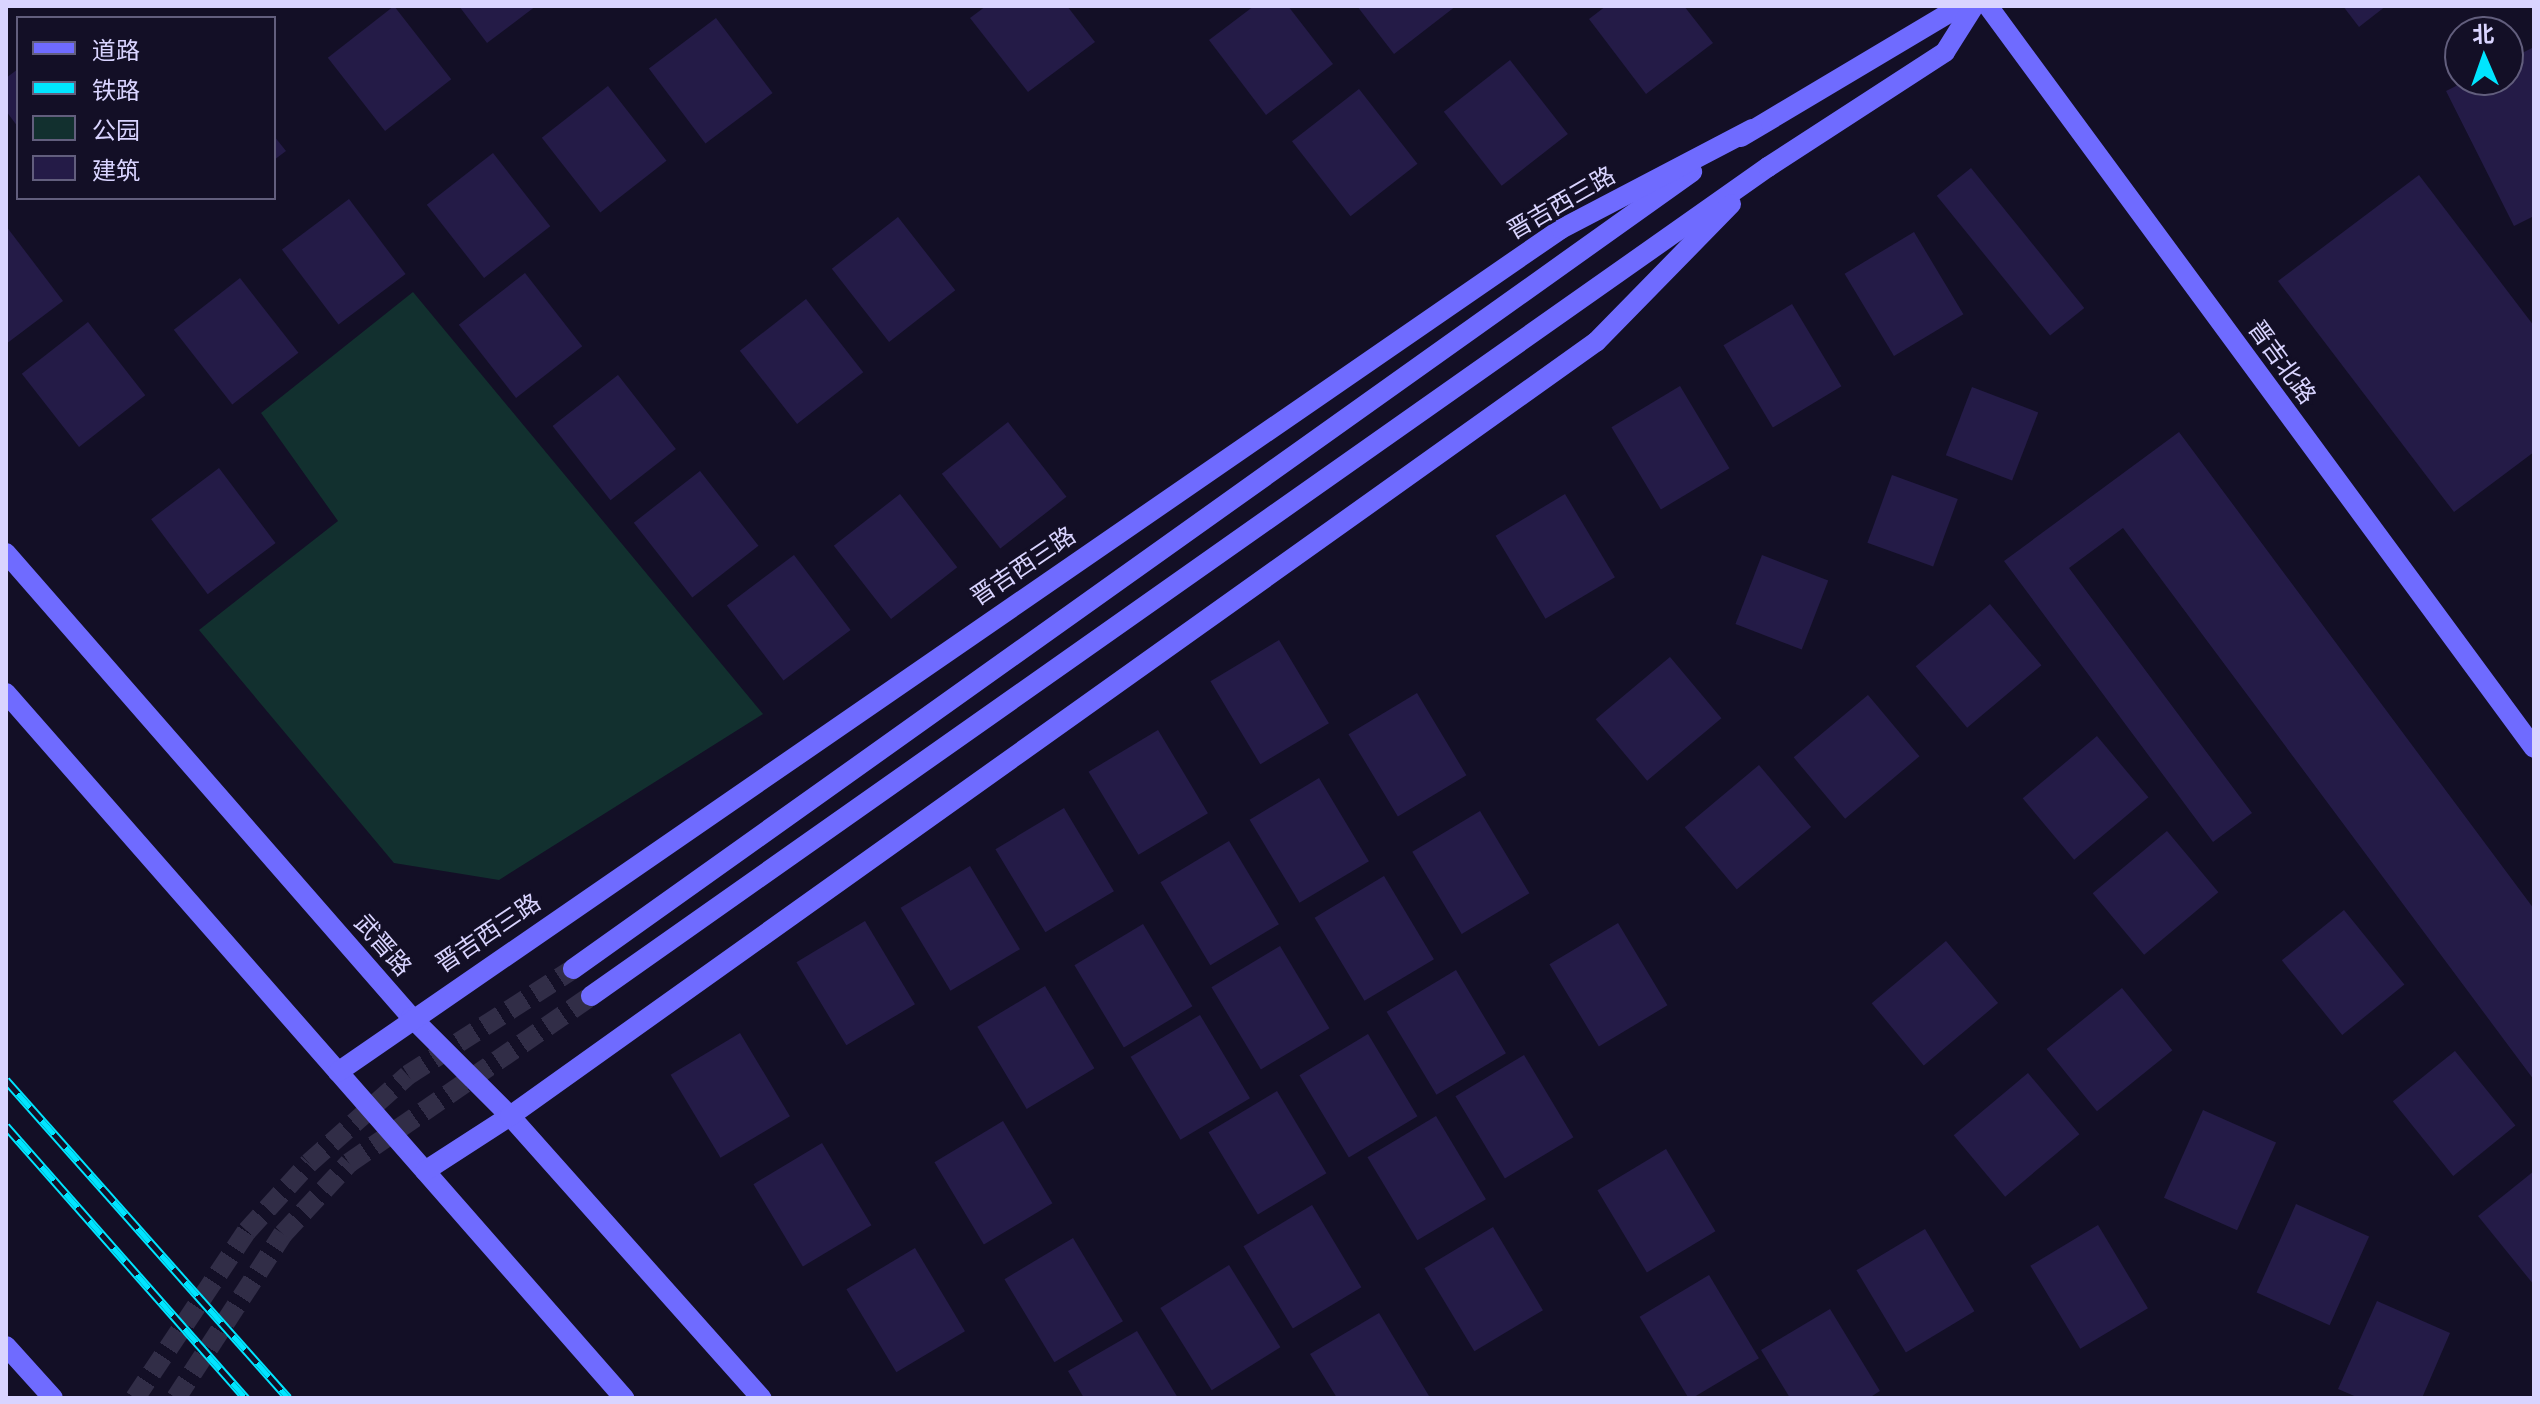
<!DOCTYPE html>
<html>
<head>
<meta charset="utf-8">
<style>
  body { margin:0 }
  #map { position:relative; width:2540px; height:1404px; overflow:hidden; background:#130f26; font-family:"PT Sans","Noto Sans SC",sans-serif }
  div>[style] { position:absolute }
  .green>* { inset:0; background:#12302f }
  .building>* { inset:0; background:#241b47; transform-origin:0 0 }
  .secondary-tunnel>* { height:20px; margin-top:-10px; transform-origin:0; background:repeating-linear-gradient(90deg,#312d47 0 20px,transparent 0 30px) }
  .secondary>* { height:20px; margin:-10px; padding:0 10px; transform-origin:10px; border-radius:10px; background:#6f6bff }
  .rail>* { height:9px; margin-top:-4.5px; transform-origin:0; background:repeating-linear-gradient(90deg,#130f26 0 18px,#00e5ff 0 36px); box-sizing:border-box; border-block:2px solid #00e5ff }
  span { translate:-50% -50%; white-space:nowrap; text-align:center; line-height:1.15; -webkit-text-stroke:6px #130f26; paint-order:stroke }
  .street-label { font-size:24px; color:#d9d4ff }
  .frame { position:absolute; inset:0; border:8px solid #d9d4ff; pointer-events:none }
  .legend { position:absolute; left:16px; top:16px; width:260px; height:184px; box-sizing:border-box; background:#130f26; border:2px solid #625e7d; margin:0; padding:10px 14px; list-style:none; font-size:24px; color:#d9d4ff }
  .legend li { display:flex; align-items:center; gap:16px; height:40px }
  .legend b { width:40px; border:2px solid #625e7d }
  .north { position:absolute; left:2444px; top:16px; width:80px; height:80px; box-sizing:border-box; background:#130f26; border:2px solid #625e7d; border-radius:50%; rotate:358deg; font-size:22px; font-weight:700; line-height:32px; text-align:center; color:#d9d4ff }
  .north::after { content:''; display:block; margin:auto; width:28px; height:36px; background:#00e5ff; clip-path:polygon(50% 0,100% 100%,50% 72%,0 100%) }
</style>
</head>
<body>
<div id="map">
  <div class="green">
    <i style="clip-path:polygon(413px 292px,763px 714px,499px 880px,394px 863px,199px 630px,338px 521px,261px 413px)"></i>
  </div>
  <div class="building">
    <i style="left:394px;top:6px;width:93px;height:84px;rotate:52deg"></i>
    <i style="clip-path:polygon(459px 6px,536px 6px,487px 43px)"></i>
    <i style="clip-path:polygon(986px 6px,1067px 6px,1095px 42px,1028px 92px,970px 18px)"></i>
    <i style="clip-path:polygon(1254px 6px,1288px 6px,1333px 64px,1266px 115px,1209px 40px)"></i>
    <i style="clip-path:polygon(1357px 6px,1456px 6px,1394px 54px)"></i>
    <i style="clip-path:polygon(1606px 6px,1684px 6px,1713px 43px,1646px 94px,1589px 19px)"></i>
    <i style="clip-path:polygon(2343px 6px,2386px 6px,2359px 27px)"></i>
    <i style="left:716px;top:18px;width:94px;height:84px;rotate:53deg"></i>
    <i style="clip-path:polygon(2534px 47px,2534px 216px,2514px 226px,2446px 91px,2468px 80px,2508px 80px,2508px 60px)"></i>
    <i style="left:1510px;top:60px;width:94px;height:84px;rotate:52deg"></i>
    <i style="clip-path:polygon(18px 69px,18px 127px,6px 111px,6px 78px)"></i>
    <i style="left:608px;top:86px;width:95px;height:84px;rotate:52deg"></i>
    <i style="left:1359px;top:89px;width:95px;height:85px;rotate:52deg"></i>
    <i style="clip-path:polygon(274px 136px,286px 151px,274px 160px)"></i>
    <i style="left:493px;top:153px;width:93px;height:84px;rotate:52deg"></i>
    <i style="left:1971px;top:168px;width:180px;height:44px;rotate:51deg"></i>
    <i style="clip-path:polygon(2419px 175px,2534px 326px,2534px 452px,2454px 512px,2278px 281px)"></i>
    <i style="left:349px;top:199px;width:94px;height:84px;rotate:53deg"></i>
    <i style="left:898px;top:217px;width:93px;height:84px;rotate:52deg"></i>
    <i style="clip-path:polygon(6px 226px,63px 301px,6px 344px)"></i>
    <i style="left:1914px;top:232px;width:96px;height:81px;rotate:59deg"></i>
    <i style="left:525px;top:273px;width:93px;height:84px;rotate:52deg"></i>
    <i style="left:240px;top:278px;width:95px;height:84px;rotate:52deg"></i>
    <i style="left:806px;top:299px;width:93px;height:84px;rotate:52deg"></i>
    <i style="left:1792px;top:304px;width:96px;height:80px;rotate:59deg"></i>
    <i style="left:88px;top:322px;width:93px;height:84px;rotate:52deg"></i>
    <i style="left:618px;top:375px;width:94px;height:83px;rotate:52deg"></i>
    <i style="left:1680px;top:386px;width:96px;height:80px;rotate:59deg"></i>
    <i style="left:1972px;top:387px;width:71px;height:73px;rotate:21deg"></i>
    <i style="left:1008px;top:422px;width:95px;height:84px;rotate:52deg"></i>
    <i style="clip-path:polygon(2179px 432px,2534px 909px,2534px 1080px,2123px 528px,2069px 568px,2252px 813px,2213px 842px,2004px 561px)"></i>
    <i style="left:219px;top:468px;width:94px;height:85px;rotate:53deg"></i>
    <i style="left:700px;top:471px;width:95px;height:84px;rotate:52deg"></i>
    <i style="left:1892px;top:475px;width:70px;height:72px;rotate:20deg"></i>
    <i style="left:900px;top:494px;width:93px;height:84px;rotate:52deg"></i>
    <i style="left:1565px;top:494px;width:97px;height:81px;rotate:59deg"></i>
    <i style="left:794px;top:555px;width:94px;height:84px;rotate:53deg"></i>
    <i style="left:1762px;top:555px;width:71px;height:74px;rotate:21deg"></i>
    <i style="left:1990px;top:604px;width:80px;height:97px;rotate:50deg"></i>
    <i style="left:1279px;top:640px;width:97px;height:80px;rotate:59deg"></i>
    <i style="left:1670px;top:657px;width:80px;height:97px;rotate:50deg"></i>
    <i style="left:1417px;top:693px;width:96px;height:80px;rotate:59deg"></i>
    <i style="left:1868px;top:695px;width:80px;height:97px;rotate:50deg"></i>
    <i style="left:1158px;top:730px;width:97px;height:81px;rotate:59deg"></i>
    <i style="left:2097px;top:736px;width:80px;height:97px;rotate:50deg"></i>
    <i style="left:1759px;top:765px;width:81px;height:97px;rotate:50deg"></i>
    <i style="left:1319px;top:778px;width:97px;height:81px;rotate:59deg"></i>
    <i style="left:1064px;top:808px;width:97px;height:80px;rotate:59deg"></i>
    <i style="left:1480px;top:811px;width:96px;height:79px;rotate:59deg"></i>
    <i style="left:2167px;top:831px;width:80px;height:97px;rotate:50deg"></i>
    <i style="left:1229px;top:841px;width:97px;height:80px;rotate:59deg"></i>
    <i style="left:970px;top:866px;width:97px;height:81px;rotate:59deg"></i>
    <i style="left:1384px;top:876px;width:97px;height:81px;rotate:59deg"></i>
    <i style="left:2344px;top:910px;width:96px;height:80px;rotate:51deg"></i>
    <i style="left:865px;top:921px;width:97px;height:80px;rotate:59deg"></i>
    <i style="left:1618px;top:923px;width:96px;height:80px;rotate:59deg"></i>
    <i style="left:1143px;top:924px;width:96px;height:80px;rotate:59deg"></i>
    <i style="left:1946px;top:941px;width:81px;height:97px;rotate:50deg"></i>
    <i style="left:1280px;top:946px;width:96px;height:80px;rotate:59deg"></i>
    <i style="left:1456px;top:970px;width:97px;height:81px;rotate:59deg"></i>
    <i style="left:1045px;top:986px;width:96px;height:79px;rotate:59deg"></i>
    <i style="left:2122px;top:988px;width:80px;height:97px;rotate:51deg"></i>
    <i style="left:1200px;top:1015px;width:97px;height:81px;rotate:59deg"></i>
    <i style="left:740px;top:1033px;width:97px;height:81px;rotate:59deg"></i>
    <i style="left:1368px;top:1034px;width:96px;height:80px;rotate:59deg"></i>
    <i style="left:2455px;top:1051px;width:96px;height:80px;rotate:51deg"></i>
    <i style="left:1524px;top:1055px;width:96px;height:80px;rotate:59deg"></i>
    <i style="left:2028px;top:1073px;width:80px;height:97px;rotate:50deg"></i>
    <i style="left:1277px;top:1091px;width:96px;height:80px;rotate:59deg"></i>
    <i style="left:2203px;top:1110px;width:80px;height:96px;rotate:24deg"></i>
    <i style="left:1436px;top:1116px;width:97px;height:80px;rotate:59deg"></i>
    <i style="left:1003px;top:1121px;width:96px;height:80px;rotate:59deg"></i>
    <i style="left:822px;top:1143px;width:96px;height:80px;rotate:59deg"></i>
    <i style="left:1666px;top:1149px;width:96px;height:80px;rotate:59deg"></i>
    <i style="clip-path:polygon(2534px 1171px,2534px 1285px,2478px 1216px)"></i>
    <i style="left:2296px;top:1204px;width:80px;height:97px;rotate:24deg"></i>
    <i style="left:1312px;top:1205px;width:96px;height:80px;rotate:59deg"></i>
    <i style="left:2098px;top:1225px;width:97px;height:79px;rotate:59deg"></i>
    <i style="left:1493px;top:1227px;width:97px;height:80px;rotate:59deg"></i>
    <i style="left:1925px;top:1229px;width:96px;height:80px;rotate:59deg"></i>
    <i style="left:1073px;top:1238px;width:97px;height:80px;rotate:59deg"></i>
    <i style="left:915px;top:1248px;width:97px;height:80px;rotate:59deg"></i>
    <i style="left:1229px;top:1265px;width:97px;height:81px;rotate:58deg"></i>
    <i style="left:1709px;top:1275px;width:97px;height:81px;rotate:59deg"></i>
    <i style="clip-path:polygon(2377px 1301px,2450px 1333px,2422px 1398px,2359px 1398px,2338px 1389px)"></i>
    <i style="clip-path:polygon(1830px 1309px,1880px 1391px,1869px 1398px,1790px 1398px,1761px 1350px)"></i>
    <i style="clip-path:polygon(1379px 1313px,1429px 1396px,1425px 1398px,1337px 1398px,1310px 1354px)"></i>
    <i style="clip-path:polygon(1137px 1331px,1178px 1398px,1084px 1398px,1068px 1371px)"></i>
  </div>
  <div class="secondary-tunnel">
    <i style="left:135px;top:1398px;width:201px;rotate:-56.2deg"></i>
    <i style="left:247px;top:1231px;width:92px;rotate:-47.6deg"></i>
    <i style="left:309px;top:1163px;width:132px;rotate:-41.6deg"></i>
    <i style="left:408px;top:1075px;width:196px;rotate:-32.7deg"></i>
    <i style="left:176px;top:1398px;width:196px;rotate:-56.9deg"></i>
    <i style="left:283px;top:1234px;width:97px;rotate:-47.1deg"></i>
    <i style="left:349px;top:1163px;width:294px;rotate:-34.6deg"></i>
  </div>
  <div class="secondary">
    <i style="left:1988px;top:6px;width:921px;rotate:53.65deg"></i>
    <i style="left:1741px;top:137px;width:256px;rotate:-30.8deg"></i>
    <i style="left:6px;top:553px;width:616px;rotate:48.88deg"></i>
    <i style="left:411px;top:1017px;width:140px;rotate:45deg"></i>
    <i style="left:510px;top:1116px;width:378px;rotate:48.3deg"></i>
    <i style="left:6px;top:693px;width:938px;rotate:48.76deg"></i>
    <i style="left:573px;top:969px;width:1374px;rotate:-35.46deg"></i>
    <i style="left:591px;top:996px;width:1440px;rotate:-35.16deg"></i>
    <i style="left:1768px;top:167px;width:211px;rotate:-33deg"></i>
    <i style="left:1945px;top:52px;width:54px;rotate:-57.8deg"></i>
    <i style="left:338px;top:1072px;width:1485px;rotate:-34.58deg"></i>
    <i style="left:1561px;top:229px;width:216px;rotate:-27.6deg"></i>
    <i style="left:425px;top:1171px;width:101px;rotate:-32.9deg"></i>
    <i style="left:510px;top:1116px;width:1334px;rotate:-35.48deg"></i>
    <i style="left:1596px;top:342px;width:193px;rotate:-45.6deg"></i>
    <i style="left:6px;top:1346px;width:70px;rotate:47.9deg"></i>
  </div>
  <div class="rail">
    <i style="left:6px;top:1080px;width:425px;rotate:48.4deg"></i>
    <i style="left:6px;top:1126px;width:363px;rotate:48.6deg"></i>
  </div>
  <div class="street-label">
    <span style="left:1561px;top:203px;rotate:-30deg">晋吉西三路</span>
    <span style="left:2282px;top:362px;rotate:54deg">晋吉北路</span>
    <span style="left:1023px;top:566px;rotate:-34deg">晋吉西三路</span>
    <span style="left:488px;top:933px;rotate:-34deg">晋吉西三路</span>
    <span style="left:383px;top:945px;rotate:49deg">武晋路</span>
  </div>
  <div class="frame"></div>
  <ul class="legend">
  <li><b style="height:10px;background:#6f6bff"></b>道路</li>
  <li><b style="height:10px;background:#00e5ff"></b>铁路</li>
  <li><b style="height:22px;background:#12302f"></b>公园</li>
  <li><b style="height:22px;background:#241b47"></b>建筑</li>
  </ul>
  <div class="north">北</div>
</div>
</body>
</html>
